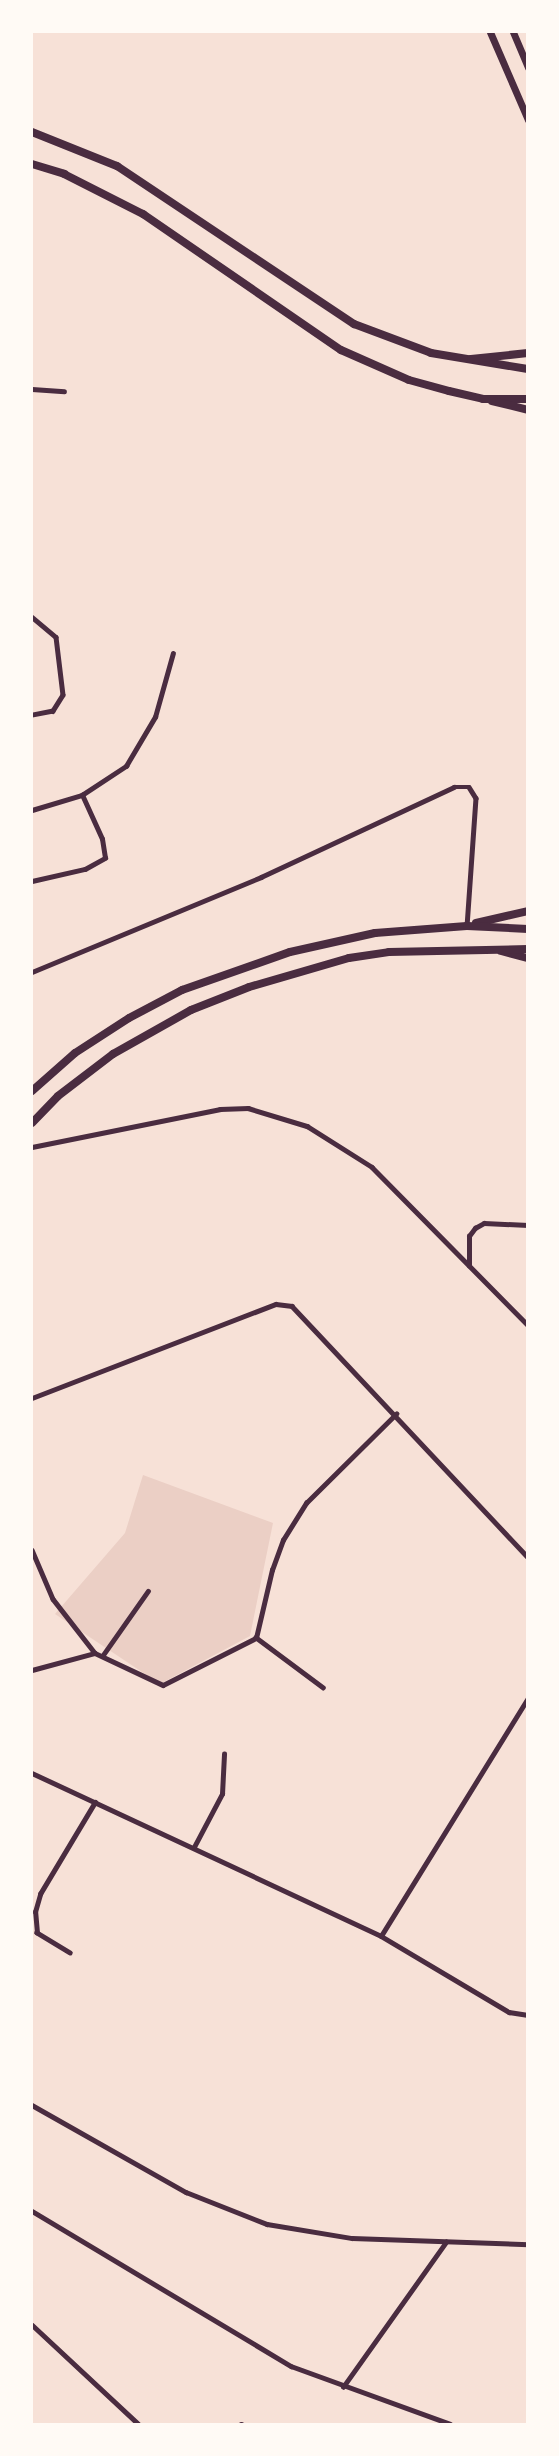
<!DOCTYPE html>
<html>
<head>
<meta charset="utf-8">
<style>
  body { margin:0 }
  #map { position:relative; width:559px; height:2456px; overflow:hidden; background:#f7e1d7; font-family:"Libre Baskerville",serif }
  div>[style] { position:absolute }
  .green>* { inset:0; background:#ebcfc5 }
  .minor>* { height:4.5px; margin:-2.25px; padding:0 2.25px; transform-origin:2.25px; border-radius:2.25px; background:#4a2c40 }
  .tertiary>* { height:5px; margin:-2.5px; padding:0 2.5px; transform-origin:2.5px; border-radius:2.5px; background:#4a2c40 }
  .primary>* { height:7px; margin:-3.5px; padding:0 3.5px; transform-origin:3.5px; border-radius:3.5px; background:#4a2c40 }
  .trunk>* { height:8px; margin:-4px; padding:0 4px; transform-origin:4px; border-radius:4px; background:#4a2c40 }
  span { translate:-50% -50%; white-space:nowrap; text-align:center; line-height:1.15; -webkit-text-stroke:7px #fffaf5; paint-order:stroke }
  .frame { position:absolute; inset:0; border:33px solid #fffaf5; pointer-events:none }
</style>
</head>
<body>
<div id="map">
  <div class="green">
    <i style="clip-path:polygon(143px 1475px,273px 1523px,250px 1636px,160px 1684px,55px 1614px,125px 1533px)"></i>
  </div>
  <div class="minor">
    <i style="left:32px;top:389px;width:32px;rotate:4deg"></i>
    <i style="left:32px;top:617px;width:31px;rotate:40deg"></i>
    <i style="left:56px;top:637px;width:58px;rotate:83.1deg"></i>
    <i style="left:63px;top:695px;width:19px;rotate:122deg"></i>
    <i style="left:53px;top:711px;width:21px;rotate:169deg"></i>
    <i style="left:32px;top:810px;width:52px;rotate:-16.7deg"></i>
    <i style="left:82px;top:795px;width:53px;rotate:-33.4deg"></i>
    <i style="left:126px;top:766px;width:57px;rotate:-59.4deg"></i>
    <i style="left:155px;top:717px;width:66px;rotate:-74.3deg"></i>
    <i style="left:32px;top:881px;width:54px;rotate:-12.8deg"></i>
    <i style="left:85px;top:869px;width:23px;rotate:-29deg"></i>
    <i style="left:105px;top:858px;width:19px;rotate:-99deg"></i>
    <i style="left:102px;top:839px;width:48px;rotate:-114.4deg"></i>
    <i style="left:32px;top:972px;width:248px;rotate:-22.5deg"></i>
    <i style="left:261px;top:877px;width:213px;rotate:-25deg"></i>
    <i style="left:454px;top:787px;width:15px"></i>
    <i style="left:469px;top:787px;width:13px;rotate:58deg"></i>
    <i style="left:476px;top:798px;width:128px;rotate:94deg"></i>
    <i style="left:32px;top:1147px;width:192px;rotate:-11.4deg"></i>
    <i style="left:220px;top:1109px;width:28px;rotate:-2deg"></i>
    <i style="left:248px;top:1108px;width:62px;rotate:17deg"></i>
    <i style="left:307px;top:1126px;width:77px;rotate:32.2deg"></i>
    <i style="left:372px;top:1167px;width:222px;rotate:45.4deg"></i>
    <i style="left:469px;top:1266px;width:30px;rotate:-90deg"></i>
    <i style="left:469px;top:1236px;width:10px;rotate:-53deg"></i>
    <i style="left:475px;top:1228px;width:10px;rotate:-29deg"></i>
    <i style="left:484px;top:1223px;width:44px;rotate:2.6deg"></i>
    <i style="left:32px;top:1398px;width:261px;rotate:-21.1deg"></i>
    <i style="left:276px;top:1304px;width:16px;rotate:7deg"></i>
    <i style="left:292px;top:1306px;width:345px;rotate:46.8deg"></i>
    <i style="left:32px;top:1550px;width:53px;rotate:66.8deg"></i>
    <i style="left:53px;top:1599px;width:68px;rotate:52.1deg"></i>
    <i style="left:103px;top:1655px;width:78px;rotate:-54.9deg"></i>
    <i style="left:32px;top:1670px;width:65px;rotate:-15.1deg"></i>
    <i style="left:95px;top:1653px;width:75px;rotate:25.2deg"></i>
    <i style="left:163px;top:1685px;width:104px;rotate:-26.8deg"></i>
    <i style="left:323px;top:1688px;width:84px;rotate:-143.3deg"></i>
    <i style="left:256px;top:1638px;width:70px;rotate:-76.8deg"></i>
    <i style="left:272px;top:1570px;width:32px;rotate:-70deg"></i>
    <i style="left:283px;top:1540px;width:44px;rotate:-58.1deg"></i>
    <i style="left:306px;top:1503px;width:127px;rotate:-44.7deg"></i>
    <i style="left:32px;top:1773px;width:385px;rotate:25deg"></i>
    <i style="left:381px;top:1936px;width:149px;rotate:30.7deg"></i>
    <i style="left:509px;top:2012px;width:19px;rotate:9deg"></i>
    <i style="left:194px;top:1847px;width:60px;rotate:-62.2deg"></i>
    <i style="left:222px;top:1794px;width:40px;rotate:-87.1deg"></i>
    <i style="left:381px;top:1936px;width:280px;rotate:-58.3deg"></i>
    <i style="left:70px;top:1953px;width:39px;rotate:-149deg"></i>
    <i style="left:37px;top:1933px;width:21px;rotate:-95deg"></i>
    <i style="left:35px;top:1912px;width:19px;rotate:-74deg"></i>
    <i style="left:40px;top:1894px;width:107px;rotate:-59.1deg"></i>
    <i style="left:32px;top:2105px;width:177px;rotate:29.5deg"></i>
    <i style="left:186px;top:2192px;width:87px;rotate:21.6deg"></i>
    <i style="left:267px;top:2224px;width:86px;rotate:9.4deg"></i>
    <i style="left:352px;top:2238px;width:176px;rotate:2deg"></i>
    <i style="left:32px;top:2211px;width:302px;rotate:30.9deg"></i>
    <i style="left:291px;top:2366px;width:169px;rotate:20deg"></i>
    <i style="left:343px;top:2387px;width:178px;rotate:-54.6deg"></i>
    <i style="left:241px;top:2424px;width:1px"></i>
  </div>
  <div class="tertiary">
    <i style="left:32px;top:2325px;width:145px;rotate:43deg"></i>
  </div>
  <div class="primary">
    <i style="left:490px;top:32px;width:96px;rotate:66.6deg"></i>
    <i style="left:513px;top:32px;width:39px;rotate:67deg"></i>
  </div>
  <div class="trunk">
    <i style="left:32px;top:132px;width:92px;rotate:21.8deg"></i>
    <i style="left:117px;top:166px;width:285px;rotate:33.7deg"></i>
    <i style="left:354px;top:324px;width:82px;rotate:20.6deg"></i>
    <i style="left:431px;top:353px;width:98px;rotate:9.4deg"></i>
    <i style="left:32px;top:164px;width:34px;rotate:17deg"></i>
    <i style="left:64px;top:174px;width:89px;rotate:26.9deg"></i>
    <i style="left:143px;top:214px;width:240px;rotate:34.5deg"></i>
    <i style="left:341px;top:350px;width:74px;rotate:23.8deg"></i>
    <i style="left:409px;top:380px;width:41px;rotate:15.4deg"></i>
    <i style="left:449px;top:391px;width:35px;rotate:13deg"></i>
    <i style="left:483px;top:399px;width:45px"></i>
    <i style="left:471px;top:359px;width:57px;rotate:-6deg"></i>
    <i style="left:492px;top:401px;width:37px;rotate:14deg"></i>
    <i style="left:476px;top:923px;width:53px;rotate:-13deg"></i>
    <i style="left:501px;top:951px;width:28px;rotate:15deg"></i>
    <i style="left:32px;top:1091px;width:57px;rotate:-41.5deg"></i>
    <i style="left:75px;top:1053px;width:64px;rotate:-32.9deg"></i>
    <i style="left:129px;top:1018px;width:60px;rotate:-27.8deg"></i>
    <i style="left:182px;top:990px;width:114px;rotate:-19.4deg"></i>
    <i style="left:290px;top:952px;width:87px;rotate:-12.6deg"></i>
    <i style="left:375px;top:933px;width:92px;rotate:-4.4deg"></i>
    <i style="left:467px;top:926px;width:61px;rotate:2.8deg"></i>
    <i style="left:32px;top:1123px;width:37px;rotate:-46deg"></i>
    <i style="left:58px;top:1096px;width:69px;rotate:-37.4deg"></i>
    <i style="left:113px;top:1054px;width:90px;rotate:-29.4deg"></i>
    <i style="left:191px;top:1010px;width:62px;rotate:-21.6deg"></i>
    <i style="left:249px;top:987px;width:104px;rotate:-16.2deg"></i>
    <i style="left:349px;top:958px;width:40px;rotate:-8.5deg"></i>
    <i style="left:389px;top:952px;width:139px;rotate:-1.2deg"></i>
  </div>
  <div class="frame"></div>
</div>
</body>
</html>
